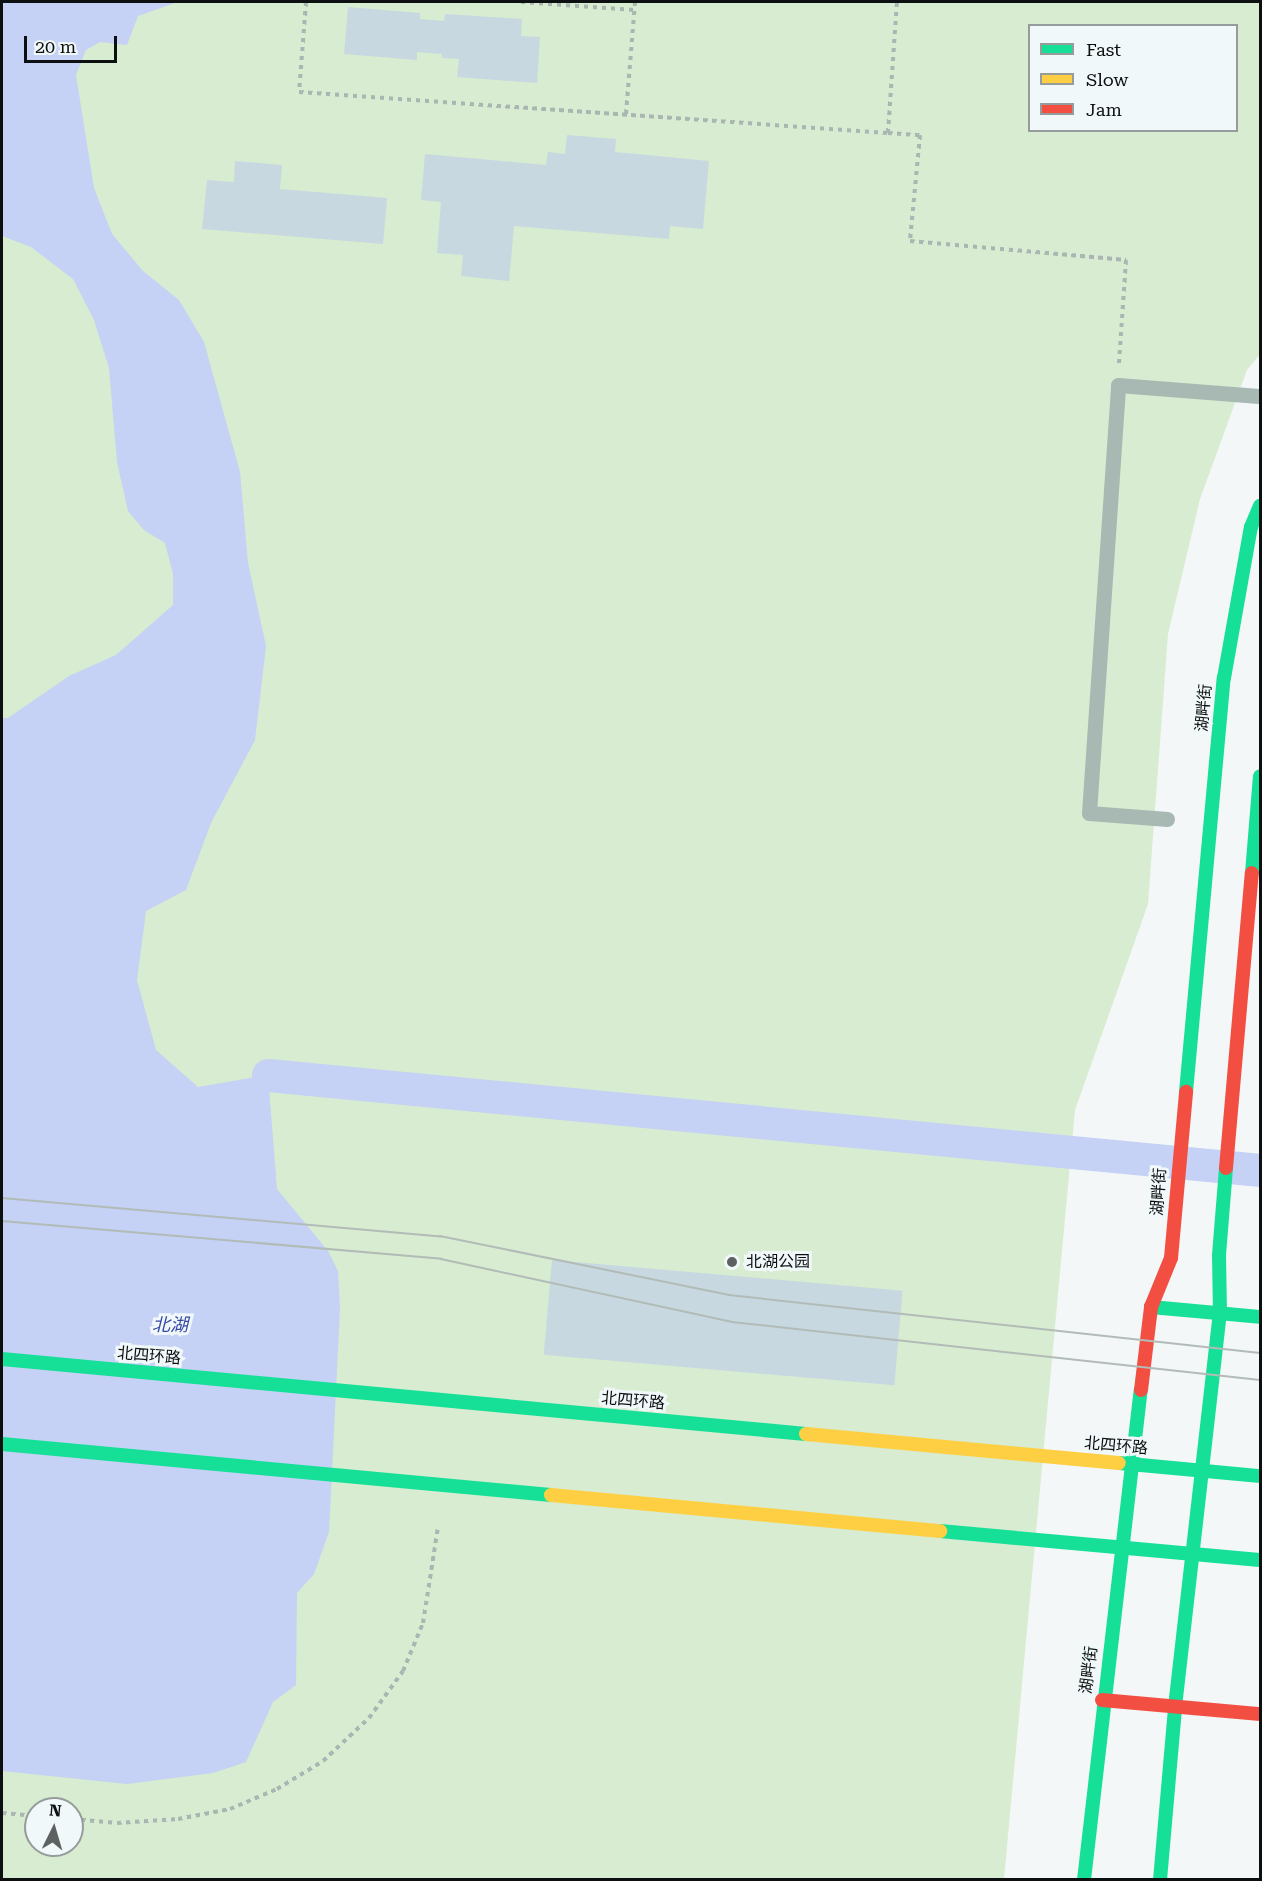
<!DOCTYPE html>
<html>
<head>
<meta charset="utf-8">
<style>
  body { margin:0 }
  #map { position:relative; width:1262px; height:1881px; overflow:hidden; background:#f3f7f7; font-family:"Roboto Serif","Noto Sans SC",serif }
  div>[style] { position:absolute }
  .green>* { inset:0; background:#d7ecd0 }
  .water>* { inset:0; background:#c5d1f5 }
  .canal>* { height:33px; margin:-16.5px; padding:0 16.5px; transform-origin:16.5px; border-radius:16.5px; background:#c5d1f5 }
  .building>* { inset:0; background:#c8d8e1; transform-origin:0 0 }
  .path>* { height:4px; margin-top:-2px; transform-origin:0; background:repeating-linear-gradient(90deg,#aab6b2 0 4.5px,transparent 0 9px) }
  .lane>* { height:15px; margin:-7.5px; padding:0 7.5px; transform-origin:7.5px; border-radius:7.5px; background:#a8b9b4 }
  .fast>* { height:14px; margin:-7px; padding:0 7px; transform-origin:7px; border-radius:7px; background:#16e098 }
  .slow>* { height:14px; margin:-7px; padding:0 7px; transform-origin:7px; border-radius:7px; background:#ffcf43 }
  .jam>* { height:14px; margin:-7px; padding:0 7px; transform-origin:7px; border-radius:7px; background:#f24e42 }
  .tram>* { height:1.5px; margin:-0.75px; padding:0 0.75px; transform-origin:0.75px; border-radius:0.75px; background:#b2bbb7 }
  .dots>* { width:16px; height:16px; translate:-50% -50%; box-sizing:border-box; border:3px solid #f1f8f9; border-radius:50% }
  span { translate:-50% -50%; white-space:nowrap; text-align:center; line-height:1.15; -webkit-text-stroke:6px #f1f8f9; paint-order:stroke }
  .street-label { font-size:16px; color:#0d1010 }
  .poi-label { font-size:16px; color:#0d1010 }
  .left { translate:0 -50%; text-align:left }
  .water-label { font-size:18px; color:#3748a7; font-style:italic }
  .frame { position:absolute; inset:0; border:3px solid #0d1010; pointer-events:none }
  .legend { position:absolute; left:1028px; top:24px; width:210px; height:108px; box-sizing:border-box; background:#f1f8f9; border:2px solid #969b9c; margin:0; padding:8px 10px; list-style:none; font-size:18px; color:#0d1010 }
  .legend li { display:flex; align-items:center; gap:12px; height:30px }
  .legend b { width:30px; border:2px solid #969b9c }
  .north { position:absolute; left:24px; top:1797px; width:60px; height:60px; box-sizing:border-box; background:#f1f8f9; border:2px solid #969b9c; border-radius:50%; rotate:5deg; font-size:16px; font-weight:700; line-height:24px; text-align:center; color:#0d1010 }
  .north::after { content:''; display:block; margin:auto; width:21px; height:27px; background:#5e6161; clip-path:polygon(50% 0,100% 100%,50% 72%,0 100%) }
  .scale { position:absolute; left:24px; top:36px; width:93px; height:27px; box-sizing:border-box; border:3px solid #0d1010; border-top:0; padding-left:8px; font-size:18px; line-height:21px; white-space:nowrap; color:#0d1010; -webkit-text-stroke:4px #f1f8f9; paint-order:stroke }
</style>
</head>
<body>
<div id="map">
  <div class="green">
    <i style="clip-path:polygon(evenodd,2px 2px,1260px 2px,1260px 354px,1247px 370px,1200px 499px,1168px 634px,1148px 904px,1075px 1110px,1004px 1879px,2px 1880px,2px 2px,1030px 26px,1236px 26px,1236px 130px,1030px 130px,1030px 26px,2px 2px,36px 1809px,72px 1809px,72px 1845px,36px 1845px,36px 1809px)"></i>
  </div>
  <div class="water">
    <i style="clip-path:polygon(2px 2px,178px 2px,138px 16px,127px 45px,100px 42px,86px 50px,76px 75px,94px 188px,112px 234px,143px 271px,179px 300px,204px 342px,240px 472px,248px 563px,266px 646px,255px 740px,211px 823px,186px 890px,146px 911px,137px 980px,156px 1050px,198px 1087px,268px 1075px,277px 1189px,328px 1251px,338px 1271px,340px 1308px,329px 1532px,314px 1574px,297px 1593px,296px 1685px,273px 1702px,246px 1762px,213px 1773px,127px 1784px,2px 1771px,2px 718px,8px 718px,69px 676px,116px 655px,173px 605px,173px 574px,165px 543px,144px 530px,128px 511px,117px 462px,109px 368px,94px 320px,73px 279px,31px 247px,2px 236px)"></i>
  </div>
  <div class="canal">
    <i style="left:268px;top:1075px;width:997px;rotate:5.47deg"></i>
  </div>
  <div class="building">
    <i style="clip-path:polygon(348px 7px,420px 13px,420px 19px,444px 21px,445px 14px,522px 19px,521px 36px,540px 37px,537px 83px,457px 77px,459px 59px,442px 58px,442px 54px,417px 52px,417px 60px,344px 54px)"></i>
    <i style="clip-path:polygon(567px 135px,616px 139px,615px 152px,709px 161px,703px 229px,670px 226px,669px 239px,514px 226px,509px 281px,461px 276px,463px 255px,437px 253px,441px 202px,421px 200px,425px 154px,546px 165px,548px 152px,565px 154px)"></i>
    <i style="clip-path:polygon(235px 161px,282px 165px,280px 189px,387px 198px,383px 244px,202px 229px,207px 180px,234px 182px)"></i>
    <i style="left:552px;top:1260px;width:352px;height:95px;rotate:5deg"></i>
  </div>
  <div class="path">
    <i style="left:306px;top:2px;width:90px;rotate:94.4deg"></i>
    <i style="left:299px;top:92px;width:590px;rotate:3.98deg"></i>
    <i style="left:888px;top:133px;width:131px;rotate:-86.1deg"></i>
    <i style="left:521px;top:2px;width:114px;rotate:4deg"></i>
    <i style="left:626px;top:114px;width:112px;rotate:-85.4deg"></i>
    <i style="left:888px;top:133px;width:32px;rotate:4deg"></i>
    <i style="left:920px;top:135px;width:106px;rotate:95.4deg"></i>
    <i style="left:910px;top:241px;width:217px;rotate:5deg"></i>
    <i style="left:1126px;top:260px;width:104px;rotate:93.9deg"></i>
    <i style="left:2px;top:1813px;width:34px;rotate:5deg"></i>
    <i style="left:72px;top:1819px;width:45px;rotate:5.1deg"></i>
    <i style="left:117px;top:1823px;width:61px;rotate:-3.8deg"></i>
    <i style="left:178px;top:1819px;width:53px;rotate:-10.9deg"></i>
    <i style="left:230px;top:1809px;width:51px;rotate:-23.1deg"></i>
    <i style="left:277px;top:1789px;width:54px;rotate:-31.3deg"></i>
    <i style="left:323px;top:1761px;width:63px;rotate:-43.1deg"></i>
    <i style="left:369px;top:1718px;width:58px;rotate:-54.1deg"></i>
    <i style="left:403px;top:1671px;width:52px;rotate:-67.4deg"></i>
    <i style="left:423px;top:1623px;width:97px;rotate:-81.1deg"></i>
  </div>
  <div class="lane">
    <i style="left:1167px;top:819px;width:78px;rotate:-175.6deg"></i>
    <i style="left:1089px;top:813px;width:429px;rotate:-86.1deg"></i>
    <i style="left:1118px;top:385px;width:141px;rotate:4.5deg"></i>
  </div>
  <div class="fast">
    <i style="left:1252px;top:873px;width:97px;rotate:-85.3deg"></i>
    <i style="left:1186px;top:1092px;width:416px;rotate:-84.8deg"></i>
    <i style="left:1224px;top:678px;width:153px;rotate:-79.9deg"></i>
    <i style="left:1251px;top:527px;width:23px;rotate:-67deg"></i>
    <i style="left:1151px;top:1307px;width:109px;rotate:5.2deg"></i>
    <i style="left:2px;top:1359px;width:807px;rotate:5.33deg"></i>
    <i style="left:2px;top:1444px;width:551px;rotate:5.31deg"></i>
    <i style="left:1119px;top:1463px;width:142px;rotate:5.3deg"></i>
    <i style="left:940px;top:1531px;width:321px;rotate:5.2deg"></i>
    <i style="left:1084px;top:1880px;width:493px;rotate:-83.4deg"></i>
    <i style="left:1160px;top:1880px;width:174px;rotate:-85deg"></i>
    <i style="left:1175px;top:1707px;width:397px;rotate:-83.5deg"></i>
    <i style="left:1220px;top:1313px;width:58px;rotate:-91deg"></i>
    <i style="left:1219px;top:1255px;width:87px;rotate:-85.4deg"></i>
  </div>
  <div class="slow">
    <i style="left:806px;top:1434px;width:314px;rotate:5.3deg"></i>
    <i style="left:551px;top:1495px;width:391px;rotate:5.3deg"></i>
  </div>
  <div class="jam">
    <i style="left:1226px;top:1168px;width:296px;rotate:-85deg"></i>
    <i style="left:1141px;top:1390px;width:84px;rotate:-83.1deg"></i>
    <i style="left:1151px;top:1307px;width:53px;rotate:-67.8deg"></i>
    <i style="left:1171px;top:1258px;width:167px;rotate:-84.8deg"></i>
    <i style="left:1102px;top:1700px;width:159px;rotate:5.1deg"></i>
  </div>
  <div class="tram">
    <i style="left:2px;top:1198px;width:440px;rotate:5deg"></i>
    <i style="left:440px;top:1236px;width:295px;rotate:11.5deg"></i>
    <i style="left:729px;top:1295px;width:534px;rotate:6.23deg"></i>
    <i style="left:2px;top:1221px;width:441px;rotate:4.9deg"></i>
    <i style="left:441px;top:1259px;width:298px;rotate:12.2deg"></i>
    <i style="left:732px;top:1322px;width:531px;rotate:6.27deg"></i>
  </div>
  <div class="dots">
    <i style="left:732px;top:1262px;background:#5e6161"></i>
  </div>
  <div class="street-label">
    <span style="left:1204px;top:708px;rotate:-85deg">湖畔街</span>
    <span style="left:1159px;top:1192px;rotate:-86deg">湖畔街</span>
    <span style="left:149px;top:1356px;rotate:5deg">北四环路</span>
    <span style="left:633px;top:1401px;rotate:5deg">北四环路</span>
    <span style="left:1116px;top:1446px;rotate:5deg">北四环路</span>
    <span style="left:1089px;top:1670px;rotate:-83deg">湖畔街</span>
  </div>
  <div class="poi-label">
    <span class="left" style="left:746px;top:1262px">北湖公园</span>
  </div>
  <div class="water-label">
    <span style="left:170px;top:1325px">北湖</span>
  </div>
  <div class="frame"></div>
  <ul class="legend">
  <li><b style="height:8px;background:#16e098"></b>Fast</li>
  <li><b style="height:8px;background:#ffcf43"></b>Slow</li>
  <li><b style="height:8px;background:#f24e42"></b>Jam</li>
  </ul>
  <div class="north">N</div>
  <div class="scale">20 m</div>
</div>
</body>
</html>
